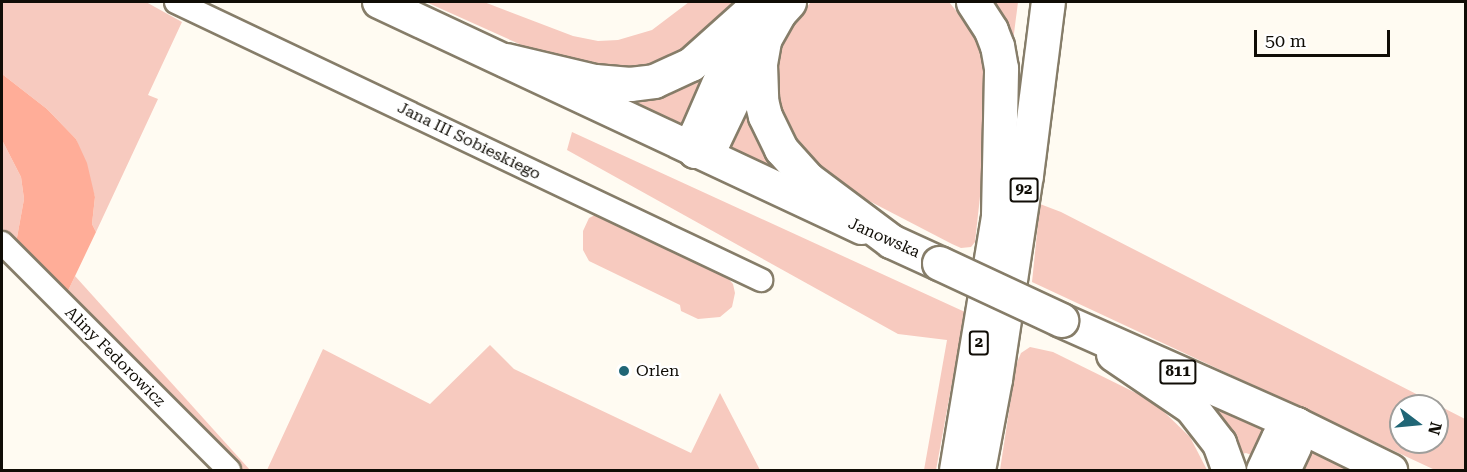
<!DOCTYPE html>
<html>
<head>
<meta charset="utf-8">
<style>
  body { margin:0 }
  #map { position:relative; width:1467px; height:472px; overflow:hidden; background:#fffbf2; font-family:"Roboto Serif",serif }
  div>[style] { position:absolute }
  .green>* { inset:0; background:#f7cabf }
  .forest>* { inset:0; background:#ffad98 }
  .roads { filter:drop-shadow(2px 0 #867d69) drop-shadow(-2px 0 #867d69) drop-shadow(0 2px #867d69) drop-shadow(0 -2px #867d69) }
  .minor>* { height:22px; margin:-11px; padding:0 11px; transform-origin:11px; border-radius:11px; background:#fff }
  .secondary>* { height:32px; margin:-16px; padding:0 16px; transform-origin:16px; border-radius:16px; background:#fff }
  .primary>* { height:33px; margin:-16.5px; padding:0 16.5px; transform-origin:16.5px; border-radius:16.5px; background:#fff }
  .trunk>* { height:33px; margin:-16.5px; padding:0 16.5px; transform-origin:16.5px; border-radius:16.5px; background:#fff }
  .bridges { filter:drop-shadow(2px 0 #867d69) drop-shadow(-2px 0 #867d69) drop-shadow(0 2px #867d69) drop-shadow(0 -2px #867d69) }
  .trunk-bridge>* { height:33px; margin:-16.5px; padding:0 16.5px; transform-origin:16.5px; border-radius:16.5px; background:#fff }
  .dots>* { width:16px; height:16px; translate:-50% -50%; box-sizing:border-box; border:3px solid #fff; border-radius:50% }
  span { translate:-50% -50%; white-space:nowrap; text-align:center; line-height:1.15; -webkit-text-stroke:4.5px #fff; paint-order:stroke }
  .shield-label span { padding:2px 4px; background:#fff; border:2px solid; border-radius:4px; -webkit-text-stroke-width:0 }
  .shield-label { font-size:15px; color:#100d06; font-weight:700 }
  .street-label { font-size:16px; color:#100d06 }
  .poi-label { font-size:16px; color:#100d06 }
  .left { translate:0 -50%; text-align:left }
  .frame { position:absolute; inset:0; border:3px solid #100d06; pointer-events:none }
  .north { position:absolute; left:1389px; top:394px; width:60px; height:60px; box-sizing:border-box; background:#fff; border:2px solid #9f9e9b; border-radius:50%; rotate:106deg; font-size:16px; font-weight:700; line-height:24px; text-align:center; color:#100d06 }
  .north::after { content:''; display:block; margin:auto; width:21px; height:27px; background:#206676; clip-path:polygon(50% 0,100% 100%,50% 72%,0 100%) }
  .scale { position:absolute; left:1254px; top:30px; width:136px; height:27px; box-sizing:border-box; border:3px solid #100d06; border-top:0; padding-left:8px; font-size:18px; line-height:21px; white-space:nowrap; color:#100d06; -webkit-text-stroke:4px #fff; paint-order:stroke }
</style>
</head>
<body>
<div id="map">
  <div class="green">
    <i style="clip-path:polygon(2px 2px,146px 2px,182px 22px,148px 95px,158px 99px,96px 232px,92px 224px,95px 197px,76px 139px,47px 109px,2px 74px)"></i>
    <i style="clip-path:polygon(426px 2px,484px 2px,573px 36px,598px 41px,618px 40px,652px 30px,689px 2px,741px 2px,683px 57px,622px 74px,546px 56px)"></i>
    <i style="clip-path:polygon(811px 2px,949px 2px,976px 35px,988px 82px,985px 151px,975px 242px,971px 247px,961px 248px,952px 244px,850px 191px,801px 151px,784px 126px,774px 93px,777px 59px,789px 28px)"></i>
    <i style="clip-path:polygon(983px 2px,1018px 2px,1011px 57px)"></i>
    <i style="clip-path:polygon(729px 43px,688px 132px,605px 93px)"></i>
    <i style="clip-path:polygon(749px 81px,805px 187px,719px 147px)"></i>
    <i style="clip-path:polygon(572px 132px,965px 312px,936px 470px,924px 470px,947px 340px,898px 334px,567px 150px)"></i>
    <i style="clip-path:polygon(2px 140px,21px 177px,24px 199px,16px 243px,2px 228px)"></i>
    <i style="clip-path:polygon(evenodd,1040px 204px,1061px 212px,1465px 419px,1465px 470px,1435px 470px,1032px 282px,1040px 204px,1401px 406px,1437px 406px,1437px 442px,1401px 442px,1401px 406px)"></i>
    <i style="clip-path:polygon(595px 215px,608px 219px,725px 275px,733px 284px,735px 293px,732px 307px,720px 317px,698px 319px,681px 311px,680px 305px,589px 261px,583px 250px,583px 231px,589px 218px)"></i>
    <i style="clip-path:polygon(75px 276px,250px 470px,239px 470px,66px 295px)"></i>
    <i style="clip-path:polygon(490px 345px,514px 369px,691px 453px,720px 393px,760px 470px,267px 470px,323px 349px,430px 404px)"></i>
    <i style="clip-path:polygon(1030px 347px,1053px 352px,1138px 394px,1159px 407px,1190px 437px,1207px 470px,1000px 470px,1016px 365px,1021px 353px)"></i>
    <i style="clip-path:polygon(1197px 398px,1272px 433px,1260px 458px,1246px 453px,1234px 456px)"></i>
    <i style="clip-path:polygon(1303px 447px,1352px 470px,1292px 470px)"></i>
  </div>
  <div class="forest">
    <i style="clip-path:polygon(2px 74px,47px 109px,76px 139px,87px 163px,95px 197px,92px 224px,96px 232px,66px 295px,16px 243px,24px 199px,21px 177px,2px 140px)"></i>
  </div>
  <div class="roads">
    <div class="minor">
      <i style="left:176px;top:2px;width:648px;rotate:25.42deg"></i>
      <i style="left:2px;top:243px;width:321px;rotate:45deg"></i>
    </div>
    <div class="secondary">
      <i style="left:379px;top:2px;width:533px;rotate:25.08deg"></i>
    </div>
    <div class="primary">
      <i style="left:506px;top:60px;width:91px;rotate:13.3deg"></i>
      <i style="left:595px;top:81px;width:35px;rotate:5deg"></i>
      <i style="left:630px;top:84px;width:24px;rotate:-7deg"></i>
      <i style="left:654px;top:81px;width:41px;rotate:-24.7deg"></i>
      <i style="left:691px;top:64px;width:78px;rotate:-41.9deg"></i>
      <i style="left:749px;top:12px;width:13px;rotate:-51deg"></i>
      <i style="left:695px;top:151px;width:19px;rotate:-84deg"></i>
      <i style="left:697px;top:132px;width:122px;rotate:-66.4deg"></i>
      <i style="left:1113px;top:354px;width:94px;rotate:34.2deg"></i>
      <i style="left:1191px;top:407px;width:46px;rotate:52.1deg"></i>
      <i style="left:1219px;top:443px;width:29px;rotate:70deg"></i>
      <i style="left:978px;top:470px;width:93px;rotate:-79.4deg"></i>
      <i style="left:995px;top:379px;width:206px;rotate:-81.4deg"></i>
      <i style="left:1026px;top:175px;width:174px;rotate:-82.8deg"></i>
      <i style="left:1263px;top:470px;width:35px;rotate:-65deg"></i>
      <i style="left:1278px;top:438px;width:23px;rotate:-38deg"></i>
    </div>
    <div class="trunk">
      <i style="left:764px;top:41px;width:23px;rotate:100deg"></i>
      <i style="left:760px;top:64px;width:36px;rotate:88deg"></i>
      <i style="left:761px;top:100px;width:16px;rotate:76deg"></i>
      <i style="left:765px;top:116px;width:37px;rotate:64deg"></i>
      <i style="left:781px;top:149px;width:40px;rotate:48deg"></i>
      <i style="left:808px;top:179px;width:104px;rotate:36.8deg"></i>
      <i style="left:891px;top:241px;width:53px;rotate:24.6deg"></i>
      <i style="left:695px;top:151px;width:22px;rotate:-32deg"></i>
      <i style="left:714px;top:139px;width:76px;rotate:-64.4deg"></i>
      <i style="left:747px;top:70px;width:65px;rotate:-60.7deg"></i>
      <i style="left:779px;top:13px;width:15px;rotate:-48deg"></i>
      <i style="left:1061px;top:320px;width:257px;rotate:23.9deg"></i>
      <i style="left:1296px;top:424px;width:105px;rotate:26.1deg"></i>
      <i style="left:956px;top:470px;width:258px;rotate:-80.6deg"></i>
      <i style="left:998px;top:215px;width:147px;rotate:-88.8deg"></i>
      <i style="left:1001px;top:68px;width:22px;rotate:-100deg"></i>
      <i style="left:997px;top:46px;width:17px;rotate:-111deg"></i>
      <i style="left:991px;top:30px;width:33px;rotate:-123deg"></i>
      <i style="left:1283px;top:470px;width:26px;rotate:-65deg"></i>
      <i style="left:1294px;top:446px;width:22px;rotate:-85deg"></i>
    </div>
  </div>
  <div class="bridges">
    <div class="trunk-bridge">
      <i style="left:939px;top:263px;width:135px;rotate:25deg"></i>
    </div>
  </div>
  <div class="dots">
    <i style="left:624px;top:371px;background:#206676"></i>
  </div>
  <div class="shield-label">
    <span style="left:1024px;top:190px">92</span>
    <span style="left:979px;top:343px">2</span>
    <span style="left:1178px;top:372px">811</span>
  </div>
  <div class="street-label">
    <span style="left:469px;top:141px;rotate:26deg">Jana III Sobieskiego</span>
    <span style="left:884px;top:238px;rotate:24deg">Janowska</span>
    <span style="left:115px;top:357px;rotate:45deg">Aliny Fedorowicz</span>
  </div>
  <div class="poi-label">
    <span class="left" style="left:636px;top:371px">Orlen</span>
  </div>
  <div class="frame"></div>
  <div class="north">N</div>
  <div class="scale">50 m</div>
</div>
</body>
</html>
